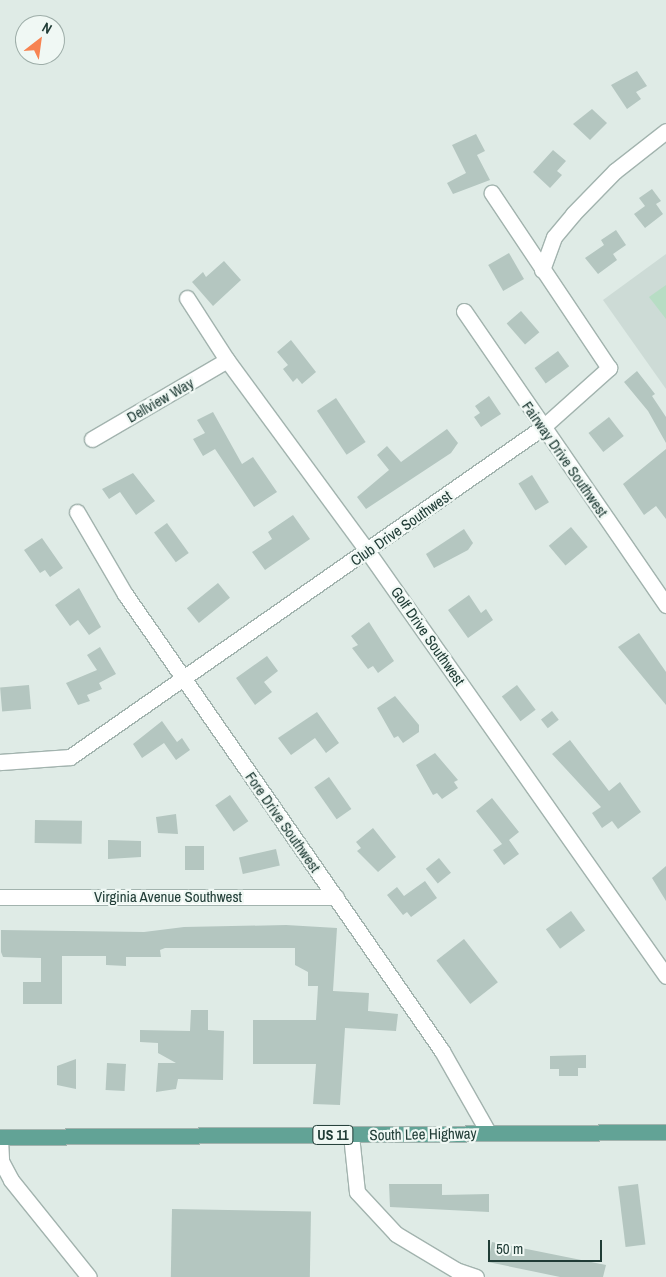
<!DOCTYPE html>
<html>
<head>
<meta charset="utf-8">
<style>
  body { margin:0 }
  #map { position:relative; width:666px; height:1277px; overflow:hidden; background:#dfebe6; font-family:"Archivo Narrow",sans-serif }
  div>[style] { position:absolute }
  .built>* { inset:0; background:#cddbd6 }
  .green>* { inset:0; background:#b7ddc4 }
  .building>* { inset:0; background:#b4c6c0; transform-origin:0 0 }
  .roads { filter:drop-shadow(1px 0 #a2b3ae) drop-shadow(-1px 0 #a2b3ae) drop-shadow(0 1px #a2b3ae) drop-shadow(0 -1px #a2b3ae) }
  .minor>* { height:15px; margin:-7.5px; padding:0 7.5px; transform-origin:7.5px; border-radius:7.5px; background:#fff }
  .major>* { height:15px; margin:-7.5px; padding:0 7.5px; transform-origin:7.5px; border-radius:7.5px; background:#62a396 }
  span { translate:-50% -50%; white-space:nowrap; text-align:center; line-height:1.15; -webkit-text-stroke:4.5px #f0f8f4; paint-order:stroke }
  .shield-label span { padding:1px 4px; background:#f0f8f4; border:1px solid; border-radius:4px; -webkit-text-stroke-width:0 }
  .shield-label { font-size:14px; color:#203c36; font-weight:700 }
  .street-label { font-size:15px; color:#203c36 }
  .north { position:absolute; left:15px; top:15px; width:50px; height:50px; box-sizing:border-box; background:#f0f8f4; border:1px solid #9dada8; border-radius:50%; rotate:30deg; font-size:14px; font-weight:700; line-height:20px; text-align:center; color:#203c36 }
  .north::after { content:''; display:block; margin:auto; width:18px; height:22px; background:#f78351; clip-path:polygon(50% 0,100% 100%,50% 72%,0 100%) }
  .scale { position:absolute; left:488px; top:1240px; width:114px; height:22px; box-sizing:border-box; border:2px solid #203c36; border-top:0; padding-left:6px; font-size:15px; line-height:18px; white-space:nowrap; color:#203c36; -webkit-text-stroke:4px #f0f8f4; paint-order:stroke }
</style>
</head>
<body>
<div id="map">
  <div class="built">
    <i style="clip-path:polygon(666px 254px,666px 389px,603px 300px)"></i>
  </div>
  <div class="green">
    <i style="clip-path:polygon(666px 285px,666px 319px,649px 297px)"></i>
  </div>
  <div class="building">
    <i style="clip-path:polygon(637px 71px,647px 86px,636px 92px,641px 99px,627px 109px,611px 85px)"></i>
    <i style="clip-path:polygon(592px 109px,607px 123px,590px 140px,573px 124px)"></i>
    <i style="clip-path:polygon(476px 134px,485px 151px,477px 155px,490px 180px,453px 194px,447px 183px,466px 173px,452px 145px)"></i>
    <i style="clip-path:polygon(553px 150px,566px 161px,557px 171px,562px 175px,550px 188px,533px 172px)"></i>
    <i style="clip-path:polygon(652px 189px,661px 201px,656px 204px,663px 214px,645px 228px,634px 214px,645px 206px,639px 198px)"></i>
    <i style="clip-path:polygon(616px 230px,626px 245px,613px 254px,617px 260px,598px 274px,585px 258px,604px 245px,601px 240px)"></i>
    <i style="left:509px;top:253px;width:30px;height:24px;rotate:60deg"></i>
    <i style="clip-path:polygon(224px 261px,241px 280px,213px 306px,192px 282px,203px 272px,206px 277px)"></i>
    <i style="left:521px;top:311px;width:28px;height:19px;rotate:49deg"></i>
    <i style="clip-path:polygon(291px 340px,316px 372px,302px 384px,297px 378px,293px 382px,283px 369px,288px 365px,277px 352px)"></i>
    <i style="left:558px;top:351px;width:19px;height:29px;rotate:54deg"></i>
    <i style="clip-path:polygon(637px 371px,655px 394px,652px 396px,666px 417px,666px 443px,648px 411px,624px 382px)"></i>
    <i style="clip-path:polygon(489px 396px,501px 414px,481px 427px,474px 417px,480px 413px,475px 406px)"></i>
    <i style="left:336px;top:398px;width:53px;height:23px;rotate:56deg"></i>
    <i style="clip-path:polygon(213px 412px,242px 464px,253px 457px,277px 492px,254px 507px,215px 449px,203px 456px,193px 439px,205px 433px,197px 420px)"></i>
    <i style="left:609px;top:417px;width:24px;height:26px;rotate:52deg"></i>
    <i style="clip-path:polygon(447px 429px,458px 443px,451px 453px,366px 509px,357px 497px,389px 470px,377px 455px,387px 446px,401px 462px)"></i>
    <i style="clip-path:polygon(666px 449px,666px 519px,656px 506px,644px 515px,623px 484px)"></i>
    <i style="clip-path:polygon(133px 473px,155px 501px,136px 515px,120px 492px,109px 499px,102px 489px)"></i>
    <i style="left:532px;top:475px;width:32px;height:16px;rotate:58deg"></i>
    <i style="clip-path:polygon(293px 515px,310px 539px,265px 570px,252px 552px,272px 539px,268px 532px)"></i>
    <i style="left:167px;top:523px;width:37px;height:16px;rotate:54deg"></i>
    <i style="left:571px;top:527px;width:26px;height:29px;rotate:50deg"></i>
    <i style="clip-path:polygon(464px 529px,473px 543px,468px 550px,434px 568px,426px 554px)"></i>
    <i style="clip-path:polygon(42px 538px,63px 568px,50px 577px,45px 570px,40px 573px,24px 550px)"></i>
    <i style="left:218px;top:583px;width:19px;height:40px;rotate:51deg"></i>
    <i style="clip-path:polygon(79px 588px,101px 627px,89px 635px,78px 620px,70px 626px,55px 605px)"></i>
    <i style="clip-path:polygon(469px 595px,481px 613px,486px 609px,493px 620px,468px 638px,448px 610px)"></i>
    <i style="clip-path:polygon(369px 622px,394px 661px,378px 673px,373px 666px,368px 669px,352px 648px,358px 645px,351px 636px)"></i>
    <i style="clip-path:polygon(639px 633px,666px 672px,666px 705px,618px 647px)"></i>
    <i style="clip-path:polygon(100px 647px,116px 674px,99px 683px,102px 689px,87px 695px,90px 701px,78px 705px,66px 683px,97px 670px,87px 655px)"></i>
    <i style="clip-path:polygon(267px 656px,278px 671px,264px 682px,272px 692px,255px 705px,236px 678px)"></i>
    <i style="left:29px;top:685px;width:24px;height:29px;rotate:85deg"></i>
    <i style="left:517px;top:685px;width:31px;height:19px;rotate:53deg"></i>
    <i style="clip-path:polygon(395px 696px,419px 725px,419px 732px,403px 743px,398px 736px,394px 738px,377px 708px)"></i>
    <i style="left:552px;top:711px;width:11px;height:14px;rotate:52deg"></i>
    <i style="clip-path:polygon(317px 712px,339px 743px,326px 753px,315px 738px,291px 755px,278px 738px)"></i>
    <i style="clip-path:polygon(162px 721px,177px 742px,182px 738px,190px 750px,176px 760px,164px 743px,142px 758px,133px 744px)"></i>
    <i style="clip-path:polygon(570px 740px,609px 791px,620px 782px,641px 812px,618px 829px,612px 821px,602px 828px,592px 813px,601px 807px,552px 754px)"></i>
    <i style="clip-path:polygon(435px 753px,458px 780px,454px 782px,458px 788px,442px 799px,437px 793px,433px 795px,416px 765px)"></i>
    <i style="left:329px;top:777px;width:39px;height:18px;rotate:55deg"></i>
    <i style="left:230px;top:795px;width:32px;height:18px;rotate:55deg"></i>
    <i style="clip-path:polygon(492px 798px,519px 832px,509px 840px,519px 854px,504px 865px,493px 850px,502px 844px,476px 811px)"></i>
    <i style="clip-path:polygon(176px 814px,178px 834px,158px 833px,156px 817px)"></i>
    <i style="left:35px;top:820px;width:47px;height:23px;rotate:1deg"></i>
    <i style="clip-path:polygon(373px 828px,396px 857px,378px 872px,357px 851px,361px 848px,356px 842px)"></i>
    <i style="clip-path:polygon(108px 840px,141px 841px,141px 857px,108px 859px)"></i>
    <i style="left:204px;top:846px;width:24px;height:19px;rotate:90deg"></i>
    <i style="left:276px;top:849px;width:17px;height:38px;rotate:77deg"></i>
    <i style="left:439px;top:858px;width:19px;height:17px;rotate:51deg"></i>
    <i style="clip-path:polygon(666px 866px,666px 901px,652px 878px)"></i>
    <i style="clip-path:polygon(425px 881px,437px 898px,411px 917px,407px 912px,403px 915px,387px 895px,397px 887px,404px 896px)"></i>
    <i style="left:571px;top:911px;width:24px;height:31px;rotate:54deg"></i>
    <i style="clip-path:polygon(286px 925px,337px 928px,333px 991px,369px 993px,368px 1011px,398px 1014px,396px 1031px,345px 1028px,340px 1105px,313px 1104px,316px 1064px,253px 1064px,253px 1020px,316px 1020px,318px 986px,308px 986px,308px 972px,295px 965px,295px 948px,165px 948px,160px 950px,161px 957px,126px 957px,126px 966px,106px 965px,106px 956px,62px 956px,62px 1004px,23px 1004px,23px 982px,41px 982px,41px 958px,3px 957px,1px 952px,1px 930px,144px 932px,184px 927px)"></i>
    <i style="left:464px;top:939px;width:55px;height:35px;rotate:52deg"></i>
    <i style="clip-path:polygon(191px 1010px,208px 1010px,208px 1030px,224px 1031px,223px 1080px,178px 1079px,176px 1089px,156px 1092px,158px 1063px,176px 1063px,158px 1053px,158px 1043px,140px 1042px,140px 1030px,190px 1031px)"></i>
    <i style="clip-path:polygon(586px 1055px,586px 1068px,578px 1068px,578px 1076px,559px 1076px,559px 1069px,550px 1069px,550px 1056px)"></i>
    <i style="clip-path:polygon(76px 1059px,76px 1089px,57px 1085px,57px 1066px)"></i>
    <i style="left:107px;top:1063px;width:19px;height:27px;rotate:3deg"></i>
    <i style="clip-path:polygon(389px 1184px,442px 1184px,442px 1195px,489px 1194px,489px 1212px,390px 1207px)"></i>
    <i style="left:638px;top:1184px;width:61px;height:20px;rotate:83deg"></i>
    <i style="left:172px;top:1209px;width:139px;height:68px;rotate:1deg"></i>
    <i style="clip-path:polygon(492px 1242px,606px 1265px,603px 1277px,560px 1277px,488px 1262px)"></i>
  </div>
  <div class="roads">
    <div class="minor">
      <i style="left:542px;top:270px;width:35px;rotate:-70deg"></i>
      <i style="left:554px;top:237px;width:30px;rotate:-50deg"></i>
      <i style="left:573px;top:214px;width:60px;rotate:-45.7deg"></i>
      <i style="left:615px;top:171px;width:65px;rotate:-38.1deg"></i>
      <i style="left:187px;top:298px;width:74px;rotate:57.2deg"></i>
      <i style="left:227px;top:360px;width:238px;rotate:53.7deg"></i>
      <i style="left:368px;top:552px;width:518px;rotate:54.9deg"></i>
      <i style="left:464px;top:311px;width:357px;rotate:55.5deg"></i>
      <i style="left:92px;top:439px;width:156px;rotate:-30.3deg"></i>
      <i style="left:77px;top:512px;width:95px;rotate:59.7deg"></i>
      <i style="left:125px;top:594px;width:556px;rotate:55.25deg"></i>
      <i style="left:442px;top:1051px;width:93px;rotate:60.4deg"></i>
      <i style="left:0;top:762px;width:70px;rotate:-4.1deg"></i>
      <i style="left:70px;top:757px;width:577px;rotate:-34.9deg"></i>
      <i style="left:543px;top:427px;width:89px;rotate:-41.8deg"></i>
      <i style="left:609px;top:368px;width:211px;rotate:-123.8deg"></i>
      <i style="left:0;top:897px;width:336px"></i>
      <i style="left:351px;top:1135px;width:57px;rotate:84deg"></i>
      <i style="left:357px;top:1192px;width:57px;rotate:47.1deg"></i>
      <i style="left:396px;top:1234px;width:70px;rotate:31deg"></i>
      <i style="left:456px;top:1270px;width:21px;rotate:19deg"></i>
      <i style="left:0;top:1139px;width:22px;rotate:87deg"></i>
      <i style="left:1px;top:1161px;width:21px;rotate:62deg"></i>
      <i style="left:11px;top:1180px;width:124px;rotate:51.2deg"></i>
    </div>
    <div class="major">
      <i style="left:0;top:1137px;width:666px;rotate:-0.43deg"></i>
    </div>
  </div>
  <div class="shield-label">
    <span style="left:333px;top:1135px">US 11</span>
  </div>
  <div class="street-label">
    <span style="left:160px;top:400px;rotate:-30deg">Dellview Way</span>
    <span style="left:565px;top:459px;rotate:55deg">Fairway Drive Southwest</span>
    <span style="left:401px;top:528px;rotate:-35deg">Club Drive Southwest</span>
    <span style="left:428px;top:636px;rotate:55deg">Golf Drive Southwest</span>
    <span style="left:283px;top:822px;rotate:55deg">Fore Drive Southwest</span>
    <span style="left:168px;top:897px">Virginia Avenue Southwest</span>
    <span style="left:423px;top:1134px;rotate:-1deg">South Lee Highway</span>
  </div>
  <div class="north">N</div>
  <div class="scale">50 m</div>
</div>
</body>
</html>
